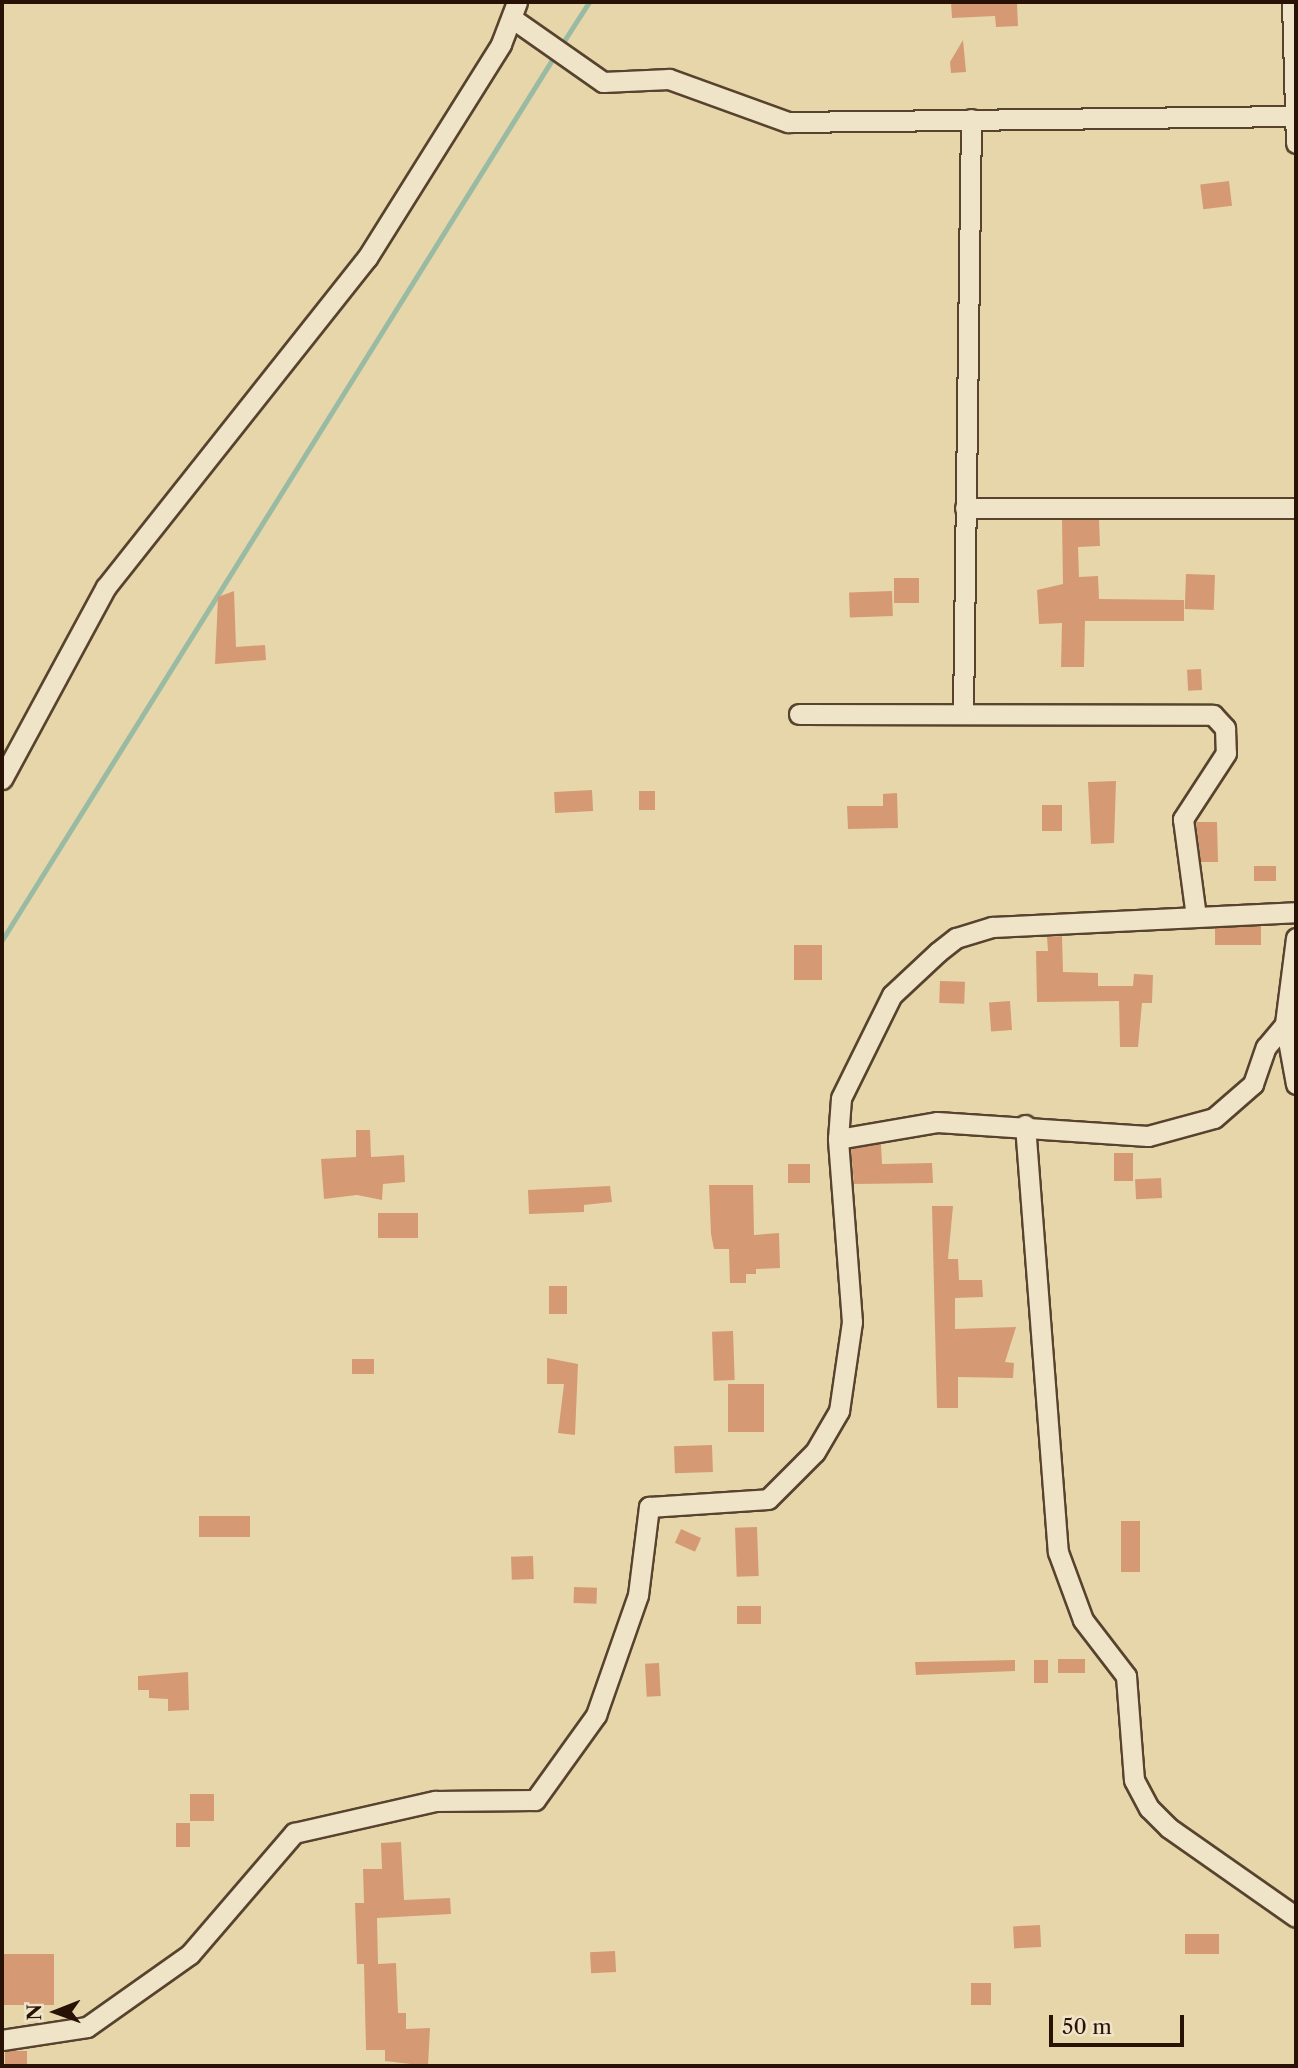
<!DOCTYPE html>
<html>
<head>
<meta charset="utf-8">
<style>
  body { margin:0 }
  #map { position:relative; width:1298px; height:2068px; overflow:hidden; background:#e8d6ab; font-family:"Libre Caslon Text",serif }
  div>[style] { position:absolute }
  .stream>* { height:5px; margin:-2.5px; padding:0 2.5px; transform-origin:2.5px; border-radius:2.5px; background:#99baa3 }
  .building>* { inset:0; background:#d59a73; transform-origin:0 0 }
  .roads { filter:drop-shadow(2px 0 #57432e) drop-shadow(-2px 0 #57432e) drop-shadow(0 2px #57432e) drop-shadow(0 -2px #57432e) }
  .minor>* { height:19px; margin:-9.5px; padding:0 9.5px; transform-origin:9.5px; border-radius:9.5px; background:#f0e4c8 }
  span { translate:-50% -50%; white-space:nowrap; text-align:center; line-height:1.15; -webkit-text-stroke:5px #f0e4c8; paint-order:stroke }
  .frame { position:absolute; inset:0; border:4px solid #271205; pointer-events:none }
  .north { position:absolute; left:21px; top:1977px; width:70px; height:70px; -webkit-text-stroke:5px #f0e4c8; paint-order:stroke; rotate:269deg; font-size:19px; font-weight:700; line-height:28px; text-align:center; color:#271205 }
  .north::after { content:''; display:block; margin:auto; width:24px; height:32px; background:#271205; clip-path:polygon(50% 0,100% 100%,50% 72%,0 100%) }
  .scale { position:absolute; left:1049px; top:2015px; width:135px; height:32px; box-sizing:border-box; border:4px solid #271205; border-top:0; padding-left:9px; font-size:21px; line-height:24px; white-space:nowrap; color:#271205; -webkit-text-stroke:5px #f0e4c8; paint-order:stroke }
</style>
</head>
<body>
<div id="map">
  <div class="stream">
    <i style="left:560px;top:47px;width:54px;rotate:-57.2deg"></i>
    <i style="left:2px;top:940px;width:1044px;rotate:-58deg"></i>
  </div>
  <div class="building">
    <i style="clip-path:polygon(951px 2px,1017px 4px,1018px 26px,996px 27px,995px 16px,952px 18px)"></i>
    <i style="clip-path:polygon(963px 40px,966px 72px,951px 73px,950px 62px)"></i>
    <i style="left:1229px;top:181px;width:25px;height:29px;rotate:83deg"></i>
    <i style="clip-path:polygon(1062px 520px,1099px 520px,1100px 546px,1078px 547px,1079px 577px,1098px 576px,1099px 599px,1184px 600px,1184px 621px,1085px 621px,1084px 667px,1061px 667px,1062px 623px,1039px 624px,1037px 590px,1063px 584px)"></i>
    <i style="left:1186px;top:574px;width:29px;height:35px;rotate:2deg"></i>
    <i style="left:894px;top:578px;width:25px;height:25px"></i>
    <i style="clip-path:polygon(234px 591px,236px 647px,265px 645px,266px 660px,215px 664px,218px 597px)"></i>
    <i style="left:892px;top:591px;width:25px;height:43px;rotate:88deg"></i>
    <i style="left:1201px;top:669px;width:21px;height:14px;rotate:87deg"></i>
    <i style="clip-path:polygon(1116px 781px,1114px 843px,1091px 844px,1088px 782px)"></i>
    <i style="left:592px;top:790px;width:21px;height:38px;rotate:87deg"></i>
    <i style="left:639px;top:791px;width:16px;height:19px"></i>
    <i style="clip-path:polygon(897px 793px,898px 828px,848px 829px,847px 806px,883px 806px,883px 794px)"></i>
    <i style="left:1042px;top:805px;width:20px;height:26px"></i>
    <i style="clip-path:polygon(1196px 822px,1217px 822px,1218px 862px,1201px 862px)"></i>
    <i style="left:1254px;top:866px;width:22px;height:15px"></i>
    <i style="left:1261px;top:926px;width:19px;height:46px;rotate:90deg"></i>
    <i style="clip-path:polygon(1062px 936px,1063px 972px,1098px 973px,1098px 986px,1133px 986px,1134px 974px,1153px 975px,1152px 1003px,1142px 1003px,1138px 1047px,1120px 1047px,1119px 1001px,1037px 1002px,1036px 951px,1048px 951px,1047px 937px)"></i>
    <i style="left:794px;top:945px;width:28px;height:35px"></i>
    <i style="left:940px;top:981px;width:25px;height:22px;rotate:2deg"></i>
    <i style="left:1010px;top:1001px;width:29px;height:21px;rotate:86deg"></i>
    <i style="clip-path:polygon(356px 1130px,370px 1130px,371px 1157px,404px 1155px,405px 1182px,383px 1184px,382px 1200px,357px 1195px,324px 1199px,321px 1159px,356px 1157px)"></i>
    <i style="clip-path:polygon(881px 1144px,882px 1164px,932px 1163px,933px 1183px,854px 1184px,851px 1149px)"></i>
    <i style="left:1114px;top:1153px;width:19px;height:28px"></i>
    <i style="left:810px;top:1164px;width:19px;height:22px;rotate:90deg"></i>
    <i style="left:1161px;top:1178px;width:20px;height:26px;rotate:87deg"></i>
    <i style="clip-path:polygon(709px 1185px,753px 1185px,754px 1235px,779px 1233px,780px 1268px,756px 1269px,756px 1274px,746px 1274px,746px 1283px,730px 1283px,729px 1249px,714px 1249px,711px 1234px)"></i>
    <i style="clip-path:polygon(610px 1186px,612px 1202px,584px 1205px,584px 1212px,529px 1214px,528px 1190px)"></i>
    <i style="clip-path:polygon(932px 1206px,953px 1206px,948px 1259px,958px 1259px,959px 1280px,982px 1280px,983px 1297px,955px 1298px,955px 1329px,1016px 1327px,1005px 1362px,1014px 1363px,1013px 1378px,958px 1377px,958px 1408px,937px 1408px)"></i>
    <i style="left:418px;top:1213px;width:25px;height:40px;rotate:90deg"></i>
    <i style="left:549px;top:1286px;width:18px;height:28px"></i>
    <i style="left:733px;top:1331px;width:49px;height:21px;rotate:88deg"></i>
    <i style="clip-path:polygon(547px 1358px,578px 1364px,575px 1435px,558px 1433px,564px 1384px,547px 1384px)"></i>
    <i style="left:352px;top:1359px;width:22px;height:15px"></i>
    <i style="left:728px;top:1384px;width:36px;height:48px"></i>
    <i style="left:712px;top:1445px;width:27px;height:38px;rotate:88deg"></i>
    <i style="left:250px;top:1516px;width:21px;height:51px;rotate:90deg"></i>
    <i style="left:1121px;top:1521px;width:19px;height:51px"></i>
    <i style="left:757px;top:1527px;width:49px;height:22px;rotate:88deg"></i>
    <i style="left:681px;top:1529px;width:22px;height:15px;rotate:24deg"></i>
    <i style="left:533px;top:1556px;width:23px;height:22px;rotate:88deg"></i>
    <i style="left:574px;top:1587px;width:23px;height:16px;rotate:2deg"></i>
    <i style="left:737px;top:1606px;width:24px;height:18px"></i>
    <i style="left:1058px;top:1659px;width:27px;height:14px"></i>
    <i style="clip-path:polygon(1015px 1660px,1015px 1671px,916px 1675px,915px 1662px)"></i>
    <i style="left:1034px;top:1660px;width:14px;height:23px"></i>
    <i style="left:659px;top:1663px;width:33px;height:14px;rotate:87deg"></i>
    <i style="clip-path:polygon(188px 1672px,189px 1710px,168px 1711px,168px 1699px,149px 1698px,149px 1690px,138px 1690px,138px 1676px)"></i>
    <i style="left:190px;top:1794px;width:24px;height:27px"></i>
    <i style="left:176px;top:1823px;width:14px;height:24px"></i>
    <i style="clip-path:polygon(401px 1842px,404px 1900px,450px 1898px,451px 1914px,377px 1918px,378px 1964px,396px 1963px,398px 2013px,406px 2013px,406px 2029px,430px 2028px,428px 2066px,385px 2061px,385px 2050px,366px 2050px,364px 1964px,357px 1964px,355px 1903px,364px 1903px,363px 1869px,382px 1869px,381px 1843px)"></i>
    <i style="left:1040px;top:1925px;width:22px;height:27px;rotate:87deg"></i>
    <i style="left:1185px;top:1934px;width:34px;height:20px"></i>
    <i style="left:615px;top:1951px;width:21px;height:25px;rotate:87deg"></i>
    <i style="left:4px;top:1954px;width:50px;height:51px"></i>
    <i style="left:971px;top:1983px;width:20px;height:22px"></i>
    <i style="left:27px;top:2051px;width:15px;height:22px;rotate:90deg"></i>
  </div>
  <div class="roads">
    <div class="minor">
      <i style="left:1292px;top:2px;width:141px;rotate:88.4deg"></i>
      <i style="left:513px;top:19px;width:110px;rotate:35deg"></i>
      <i style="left:603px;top:82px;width:66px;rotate:-2.6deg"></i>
      <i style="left:669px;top:79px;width:127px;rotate:19.9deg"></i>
      <i style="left:788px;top:122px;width:507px;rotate:-0.68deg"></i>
      <i style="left:965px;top:508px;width:331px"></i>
      <i style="left:799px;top:714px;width:414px;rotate:0.1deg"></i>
      <i style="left:1213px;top:715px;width:18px;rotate:47deg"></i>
      <i style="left:1225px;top:728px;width:25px;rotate:88deg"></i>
      <i style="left:1226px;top:753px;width:79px;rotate:123.1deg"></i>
      <i style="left:1183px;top:819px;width:98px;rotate:82.4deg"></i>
      <i style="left:963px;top:714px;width:595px;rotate:-89.23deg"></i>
      <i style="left:2px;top:779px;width:218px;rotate:-61.6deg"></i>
      <i style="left:106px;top:587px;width:420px;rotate:-51.6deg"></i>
      <i style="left:367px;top:258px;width:252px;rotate:-57.9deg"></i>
      <i style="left:501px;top:44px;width:45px;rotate:-69.1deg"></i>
      <i style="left:1296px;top:938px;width:87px;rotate:97.3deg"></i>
      <i style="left:1285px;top:1024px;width:61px;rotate:79.6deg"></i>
      <i style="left:1025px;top:1125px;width:428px;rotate:85.6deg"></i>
      <i style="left:1058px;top:1552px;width:72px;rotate:69.8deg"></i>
      <i style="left:1083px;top:1620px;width:71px;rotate:52.5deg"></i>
      <i style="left:1126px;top:1676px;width:104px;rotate:85.6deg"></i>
      <i style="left:1134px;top:1780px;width:32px;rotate:62deg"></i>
      <i style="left:1149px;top:1808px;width:28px;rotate:45deg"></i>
      <i style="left:1169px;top:1828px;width:155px;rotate:35deg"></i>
      <i style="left:838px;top:1139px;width:100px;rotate:-9.7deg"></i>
      <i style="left:937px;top:1122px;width:211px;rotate:3.8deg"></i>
      <i style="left:1148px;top:1136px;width:68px;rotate:-15.3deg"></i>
      <i style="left:1214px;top:1118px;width:52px;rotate:-41.1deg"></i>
      <i style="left:1253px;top:1084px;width:39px;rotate:-71deg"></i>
      <i style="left:1266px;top:1047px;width:30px;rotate:-50deg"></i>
      <i style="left:2px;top:2040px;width:86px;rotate:-8.7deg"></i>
      <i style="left:87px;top:2027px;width:126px;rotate:-35.3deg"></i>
      <i style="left:190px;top:1954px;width:160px;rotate:-49.3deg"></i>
      <i style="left:294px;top:1833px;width:145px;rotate:-12.8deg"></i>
      <i style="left:435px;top:1801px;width:100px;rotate:-0.6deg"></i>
      <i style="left:535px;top:1800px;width:105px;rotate:-54.3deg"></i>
      <i style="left:596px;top:1715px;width:127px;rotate:-70.7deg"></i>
      <i style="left:638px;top:1595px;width:89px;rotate:-82.9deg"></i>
      <i style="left:649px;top:1507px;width:119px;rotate:-3.8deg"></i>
      <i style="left:768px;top:1499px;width:66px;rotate:-45deg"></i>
      <i style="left:815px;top:1452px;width:48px;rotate:-59.7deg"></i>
      <i style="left:839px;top:1411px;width:90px;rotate:-81.7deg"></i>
      <i style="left:852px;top:1322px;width:184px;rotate:-94.4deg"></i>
      <i style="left:838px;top:1139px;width:41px;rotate:-85.8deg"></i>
      <i style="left:841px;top:1098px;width:115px;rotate:-63.7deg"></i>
      <i style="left:892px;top:995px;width:63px;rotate:-43.1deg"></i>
      <i style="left:938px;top:952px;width:23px;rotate:-38deg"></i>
      <i style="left:956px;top:938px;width:38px;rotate:-17deg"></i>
      <i style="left:992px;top:927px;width:304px;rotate:-2.8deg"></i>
    </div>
  </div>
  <div class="frame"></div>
  <div class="north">N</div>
  <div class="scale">50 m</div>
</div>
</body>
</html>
